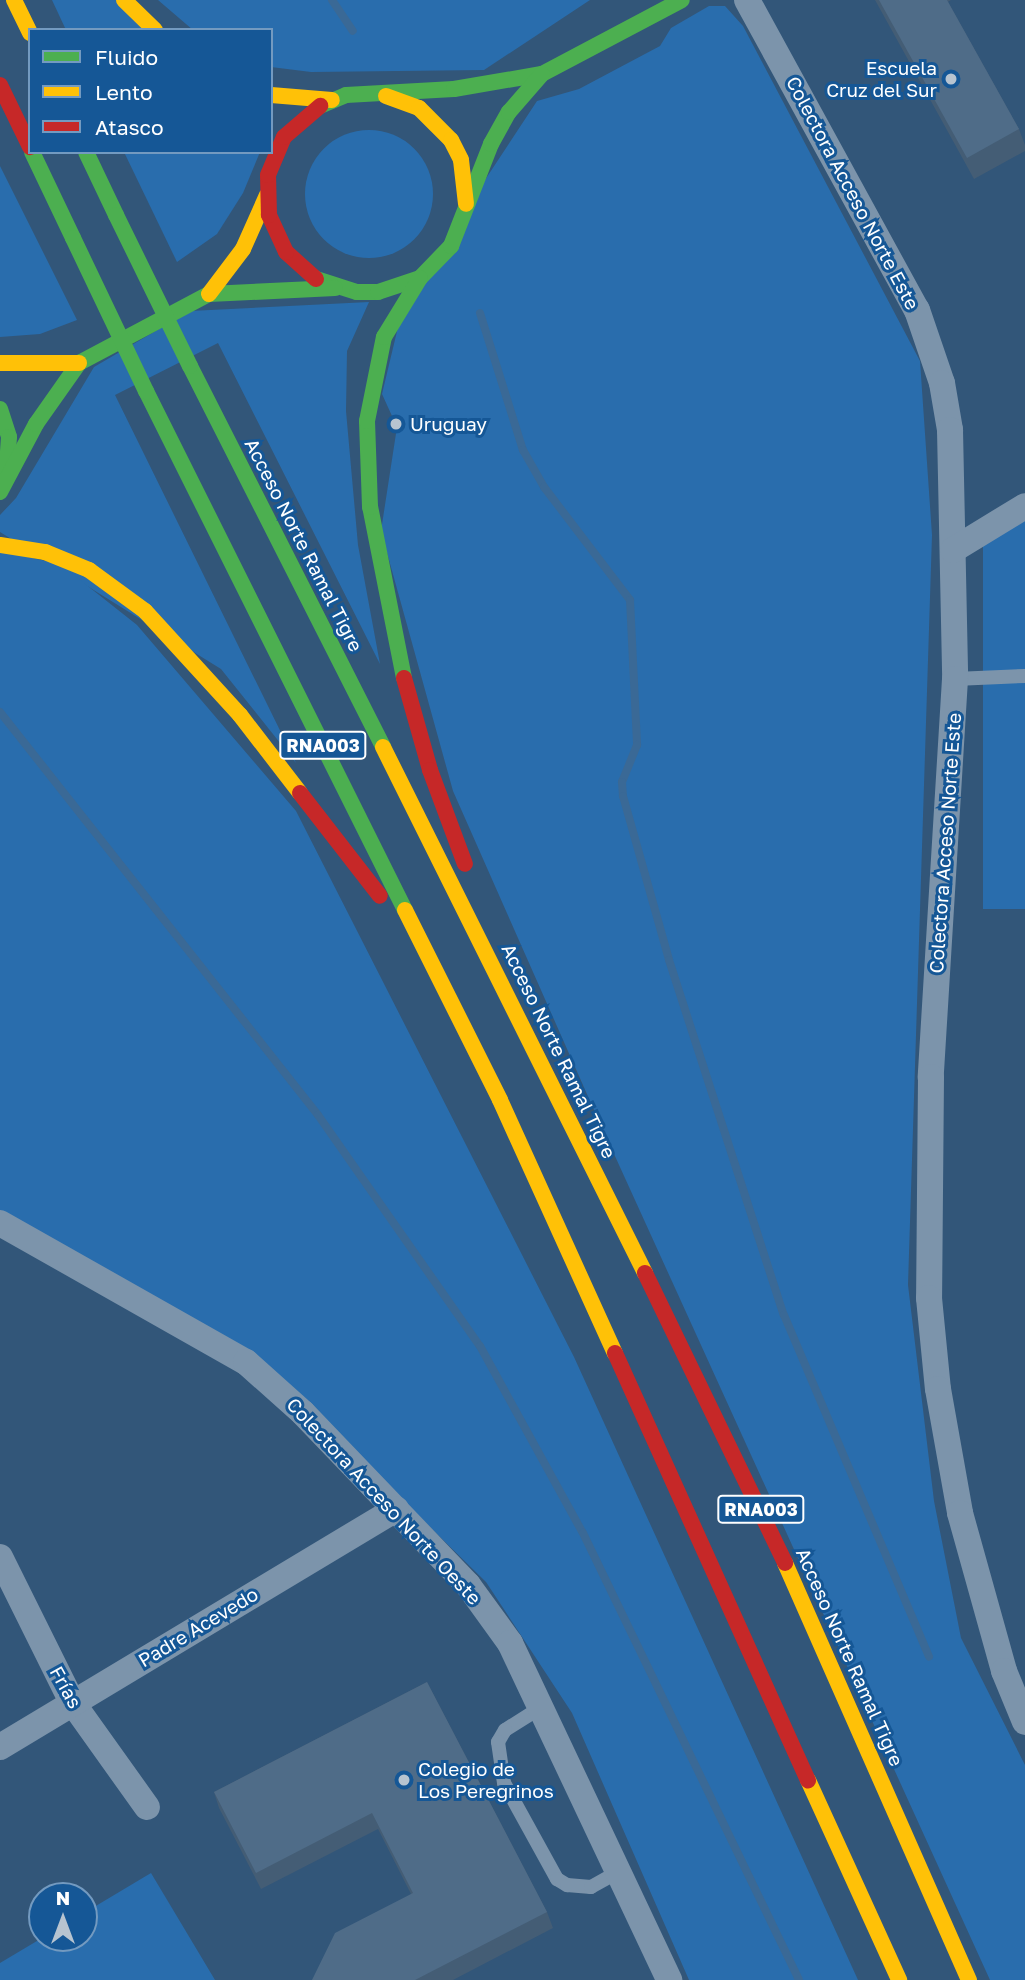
<!DOCTYPE html>
<html>
<head>
<meta charset="utf-8">
<style>
  body { margin:0 }
  #map { position:relative; width:1025px; height:1980px; overflow:hidden; background:#325679; font-family:"Golos Text",sans-serif }
  div>[style] { position:absolute }
  .green>* { inset:0; background:#296dad; transform-origin:0 0 }
  .round { border-radius:50% }
  .stream>* { height:8px; margin:-4px; padding:0 4px; transform-origin:4px; border-radius:4px; background:#3a6996 }
  .lane>* { height:14px; margin:-7px; padding:0 7px; transform-origin:7px; border-radius:7px; background:#7c94ab }
  .street>* { height:26px; margin:-13px; padding:0 13px; transform-origin:13px; border-radius:13px; background:#7c94ab }
  .fast>* { height:16px; margin:-8px; padding:0 8px; transform-origin:8px; border-radius:8px; background:#4caf50 }
  .slow>* { height:16px; margin:-8px; padding:0 8px; transform-origin:8px; border-radius:8px; background:#ffc107 }
  .jam>* { height:16px; margin:-8px; padding:0 8px; transform-origin:8px; border-radius:8px; background:#c62828 }
  .fast-bridge>* { height:16px; margin:-8px; padding:0 8px; transform-origin:8px; border-radius:8px; background:#4caf50 }
  .wall>* { inset:0; background:#445d75 }
  .building>* { inset:0; background:#4f6c88 }
  .dots>* { width:19px; height:19px; translate:-50% -50%; box-sizing:border-box; border:4px solid #155796; border-radius:50% }
  span { translate:-50% -50%; white-space:nowrap; text-align:center; line-height:1.15; -webkit-text-stroke:6px #155796; paint-order:stroke }
  .shield-label span { padding:2px 5px; background:#155796; border:2px solid; border-radius:5px; -webkit-text-stroke-width:0 }
  .shield-label { font-size:18px; color:#fff; font-weight:700 }
  .poi-label { font-size:19px; color:#fff }
  .right { translate:-100% -50%; text-align:right }
  .left { translate:0 -50%; text-align:left }
  .street-label { font-size:19px; color:#fff }
  .legend { position:absolute; left:28px; top:28px; width:245px; height:126px; box-sizing:border-box; background:#155796; border:2px solid #739ac0; margin:0; padding:9px 12px; list-style:none; font-size:21px; color:#fff }
  .legend li { display:flex; align-items:center; gap:14px; height:35px }
  .legend b { width:35px; border:2px solid #739ac0 }
  .north { position:absolute; left:28px; top:1882px; width:70px; height:70px; box-sizing:border-box; background:#155796; border:2px solid #739ac0; border-radius:50%; rotate:0deg; font-size:19px; font-weight:700; line-height:28px; text-align:center; color:#fff }
  .north::after { content:''; display:block; margin:auto; width:24px; height:32px; background:#b7c4d0; clip-path:polygon(50% 0,100% 100%,50% 72%,0 100%) }
</style>
</head>
<body>
<div id="map">
  <div class="green">
    <i style="clip-path:polygon(52px 0,117px 0,149px 30px,66px 30px)"></i>
    <i style="clip-path:polygon(158px 0,590px 0,484px 70px,311px 72px,271px 67px,271px 30px,193px 30px)"></i>
    <i style="clip-path:polygon(709px 6px,725px 6px,743px 26px,920px 361px,932px 535px,908px 1285px,934px 1501px,961px 1638px,1025px 1765px,1025px 1980px,990px 1980px,594px 1110px,453px 791px,381px 531px,397px 427px,382px 394px,399px 323px,479px 189px,537px 101px,579px 89px,660px 46px,671px 28px)"></i>
    <i class="round" style="left:305px;top:130px;width:128px;height:128px"></i>
    <i style="clip-path:polygon(124px 152px,260px 152px,243px 193px,217px 234px,177px 262px)"></i>
    <i style="clip-path:polygon(0 166px,77px 320px,40px 334px,0 337px)"></i>
    <i style="clip-path:polygon(369px 302px,347px 351px,346px 411px,358px 545px,380px 664px,218px 343px,115px 395px,296px 763px,221px 669px,0 532px,0 515px,16px 498px,94px 367px,190px 311px)"></i>
    <i style="left:1025px;top:521px;width:388px;height:42px;rotate:90deg"></i>
    <i style="clip-path:polygon(0 551px,60px 564px,137px 625px,296px 811px,574px 1357px,858px 1980px,689px 1980px,572px 1713px,486px 1582px,250px 1351px,0 1213px)"></i>
    <i style="clip-path:polygon(151px 1873px,215px 1980px,0 1980px,0 1963px,42px 1938px,84px 1938px,84px 1913px)"></i>
  </div>
  <div class="stream">
    <i style="left:332px;top:0;width:37px;rotate:56deg"></i>
    <i style="left:480px;top:313px;width:144px;rotate:72.6deg"></i>
    <i style="left:523px;top:450px;width:43px;rotate:60.4deg"></i>
    <i style="left:544px;top:487px;width:142px;rotate:52.7deg"></i>
    <i style="left:630px;top:600px;width:145px;rotate:87.2deg"></i>
    <i style="left:637px;top:745px;width:40px;rotate:112deg"></i>
    <i style="left:622px;top:782px;width:14px;rotate:86deg"></i>
    <i style="left:623px;top:796px;width:170px;rotate:74.3deg"></i>
    <i style="left:669px;top:960px;width:373px;rotate:72.1deg"></i>
    <i style="left:784px;top:1315px;width:371px;rotate:67deg"></i>
    <i style="left:0;top:712px;width:513px;rotate:51.72deg"></i>
    <i style="left:318px;top:1115px;width:282px;rotate:55deg"></i>
    <i style="left:480px;top:1346px;width:213px;rotate:61.2deg"></i>
    <i style="left:583px;top:1533px;width:496px;rotate:64.2deg"></i>
  </div>
  <div class="lane">
    <i style="left:955px;top:679px;width:70px;rotate:-2.5deg"></i>
    <i style="left:540px;top:1708px;width:41px;rotate:147.8deg"></i>
    <i style="left:505px;top:1730px;width:14px;rotate:120deg"></i>
    <i style="left:498px;top:1742px;width:41px;rotate:81.7deg"></i>
    <i style="left:504px;top:1783px;width:110px;rotate:61.1deg"></i>
    <i style="left:557px;top:1879px;width:12px;rotate:31deg"></i>
    <i style="left:567px;top:1885px;width:24px;rotate:5deg"></i>
    <i style="left:591px;top:1887px;width:31px;rotate:-29deg"></i>
  </div>
  <div class="street">
    <i style="left:747px;top:0;width:354px;rotate:61.3deg"></i>
    <i style="left:917px;top:310px;width:77px;rotate:71.1deg"></i>
    <i style="left:942px;top:383px;width:48px;rotate:80.3deg"></i>
    <i style="left:950px;top:430px;width:249px;rotate:88.8deg"></i>
    <i style="left:955px;top:679px;width:399px;rotate:93.5deg"></i>
    <i style="left:931px;top:1077px;width:221px;rotate:90.5deg"></i>
    <i style="left:929px;top:1298px;width:91px;rotate:84.4deg"></i>
    <i style="left:938px;top:1389px;width:126px;rotate:79.9deg"></i>
    <i style="left:960px;top:1513px;width:164px;rotate:74.4deg"></i>
    <i style="left:1004px;top:1671px;width:55px;rotate:67.6deg"></i>
    <i style="left:953px;top:550px;width:84px;rotate:-31.4deg"></i>
    <i style="left:0;top:1223px;width:283px;rotate:29.5deg"></i>
    <i style="left:246px;top:1362px;width:76px;rotate:41.8deg"></i>
    <i style="left:303px;top:1413px;width:238px;rotate:46.2deg"></i>
    <i style="left:468px;top:1585px;width:72px;rotate:54.1deg"></i>
    <i style="left:510px;top:1643px;width:373px;rotate:64.7deg"></i>
    <i style="left:0;top:1557px;width:162px;rotate:63.6deg"></i>
    <i style="left:72px;top:1702px;width:129px;rotate:54.5deg"></i>
    <i style="left:0;top:1747px;width:462px;rotate:-31deg"></i>
  </div>
  <div class="fast">
    <i style="left:320px;top:106px;width:28px;rotate:-23deg"></i>
    <i style="left:346px;top:95px;width:108px;rotate:-3.2deg"></i>
    <i style="left:454px;top:89px;width:89px;rotate:-9.7deg"></i>
    <i style="left:542px;top:74px;width:158px;rotate:-27.9deg"></i>
    <i style="left:32px;top:152px;width:95px;rotate:64.5deg"></i>
    <i style="left:86px;top:152px;width:70px;rotate:64.5deg"></i>
    <i style="left:316px;top:279px;width:43px;rotate:17.6deg"></i>
    <i style="left:357px;top:292px;width:21px"></i>
    <i style="left:378px;top:292px;width:44px;rotate:-18.4deg"></i>
    <i style="left:420px;top:278px;width:45px;rotate:-45.9deg"></i>
    <i style="left:451px;top:246px;width:110px;rotate:-68.6deg"></i>
    <i style="left:491px;top:144px;width:37px;rotate:-61deg"></i>
    <i style="left:509px;top:112px;width:50px;rotate:-49deg"></i>
    <i style="left:190px;top:366px;width:427px;rotate:63.1deg"></i>
    <i style="left:146px;top:391px;width:580px;rotate:63.48deg"></i>
    <i style="left:0;top:409px;width:29px;rotate:72deg"></i>
    <i style="left:9px;top:437px;width:39px;rotate:94deg"></i>
    <i style="left:0;top:492px;width:77px;rotate:-62.1deg"></i>
    <i style="left:36px;top:424px;width:75px;rotate:-54.8deg"></i>
    <i style="left:79px;top:363px;width:147px;rotate:-28deg"></i>
    <i style="left:209px;top:294px;width:126px;rotate:-2.7deg"></i>
    <i style="left:404px;top:678px;width:174px;rotate:-101.2deg"></i>
    <i style="left:370px;top:507px;width:86px;rotate:-92deg"></i>
    <i style="left:367px;top:421px;width:86px;rotate:-78.6deg"></i>
    <i style="left:384px;top:337px;width:69px;rotate:-58.6deg"></i>
  </div>
  <div class="slow">
    <i style="left:14px;top:0;width:37px;rotate:64deg"></i>
    <i style="left:124px;top:0;width:43px;rotate:44.1deg"></i>
    <i style="left:271px;top:95px;width:61px;rotate:4.7deg"></i>
    <i style="left:386px;top:96px;width:35px;rotate:20deg"></i>
    <i style="left:419px;top:108px;width:45px;rotate:45deg"></i>
    <i style="left:451px;top:140px;width:22px;rotate:63deg"></i>
    <i style="left:461px;top:160px;width:44px;rotate:83.5deg"></i>
    <i style="left:209px;top:294px;width:56px;rotate:-52.9deg"></i>
    <i style="left:243px;top:249px;width:59px;rotate:-66deg"></i>
    <i style="left:0;top:363px;width:79px"></i>
    <i style="left:0;top:545px;width:46px;rotate:8.8deg"></i>
    <i style="left:45px;top:552px;width:48px;rotate:22.2deg"></i>
    <i style="left:89px;top:570px;width:69px;rotate:36.2deg"></i>
    <i style="left:145px;top:611px;width:141px;rotate:47.6deg"></i>
    <i style="left:240px;top:715px;width:98px;rotate:52.4deg"></i>
    <i style="left:383px;top:747px;width:588px;rotate:63.52deg"></i>
    <i style="left:405px;top:910px;width:212px;rotate:63.4deg"></i>
    <i style="left:500px;top:1100px;width:278px;rotate:65.6deg"></i>
    <i style="left:785px;top:1563px;width:456px;rotate:66.2deg"></i>
    <i style="left:808px;top:1780px;width:220px;rotate:65.5deg"></i>
  </div>
  <div class="jam">
    <i style="left:0;top:85px;width:69px;rotate:64.2deg"></i>
    <i style="left:316px;top:279px;width:40px;rotate:-138deg"></i>
    <i style="left:286px;top:252px;width:41px;rotate:-114.7deg"></i>
    <i style="left:269px;top:215px;width:40px;rotate:-91.4deg"></i>
    <i style="left:268px;top:175px;width:41px;rotate:-67.2deg"></i>
    <i style="left:284px;top:137px;width:48px;rotate:-40.7deg"></i>
    <i style="left:404px;top:678px;width:96px;rotate:74.2deg"></i>
    <i style="left:430px;top:770px;width:100px;rotate:69.6deg"></i>
    <i style="left:300px;top:793px;width:130px;rotate:52.2deg"></i>
    <i style="left:645px;top:1273px;width:322px;rotate:64.2deg"></i>
    <i style="left:615px;top:1353px;width:469px;rotate:65.7deg"></i>
  </div>
  <div class="fast-bridge">
    <i style="left:116px;top:215px;width:168px;rotate:63.9deg"></i>
    <i style="left:73px;top:238px;width:170px;rotate:64.5deg"></i>
  </div>
  <div class="wall">
    <i style="clip-path:polygon(875px 0,951px 0,948px 2px,1019px 129px,1025px 145px,1025px 151px,974px 179px)"></i>
    <i style="clip-path:polygon(427px 1682px,547px 1912px,553px 1928px,453px 1980px,312px 1980px,411px 1894px,378px 1829px,261px 1889px,219px 1808px,214px 1792px)"></i>
  </div>
  <div class="building">
    <i style="clip-path:polygon(879px 0,947px 0,1019px 129px,967px 158px)"></i>
    <i style="clip-path:polygon(427px 1682px,547px 1912px,415px 1980px,312px 1980px,335px 1933px,413px 1893px,372px 1813px,256px 1873px,214px 1792px)"></i>
  </div>
  <div class="dots">
    <i style="left:951px;top:79px;background:#b7c4d0"></i>
    <i style="left:396px;top:424px;background:#b7c4d0"></i>
    <i style="left:404px;top:1780px;background:#b7c4d0"></i>
  </div>
  <div class="shield-label">
    <span style="left:323px;top:745px">RNA003</span>
    <span style="left:761px;top:1509px">RNA003</span>
  </div>
  <div class="poi-label">
    <span class="right" style="left:937px;top:79px">Escuela<br>Cruz del Sur</span>
    <span class="left" style="left:410px;top:424px">Uruguay</span>
    <span class="left" style="left:418px;top:1780px">Colegio de<br>Los Peregrinos</span>
  </div>
  <div class="street-label">
    <span style="left:853px;top:193px;rotate:62deg">Colectora Acceso Norte Este</span>
    <span style="left:304px;top:545px;rotate:63deg">Acceso Norte Ramal Tigre</span>
    <span style="left:945px;top:843px;rotate:-86deg">Colectora Acceso Norte Este</span>
    <span style="left:559px;top:1051px;rotate:64deg">Acceso Norte Ramal Tigre</span>
    <span style="left:384px;top:1501px;rotate:47deg">Colectora Acceso Norte Oeste</span>
    <span style="left:198px;top:1627px;rotate:-31deg">Padre Acevedo</span>
    <span style="left:850px;top:1657px;rotate:66deg">Acceso Norte Ramal Tigre</span>
    <span style="left:66px;top:1687px;rotate:61deg">Frías</span>
  </div>
  <ul class="legend">
  <li><b style="height:9px;background:#4caf50"></b>Fluido</li>
  <li><b style="height:9px;background:#ffc107"></b>Lento</li>
  <li><b style="height:9px;background:#c62828"></b>Atasco</li>
  </ul>
  <div class="north">N</div>
</div>
</body>
</html>
